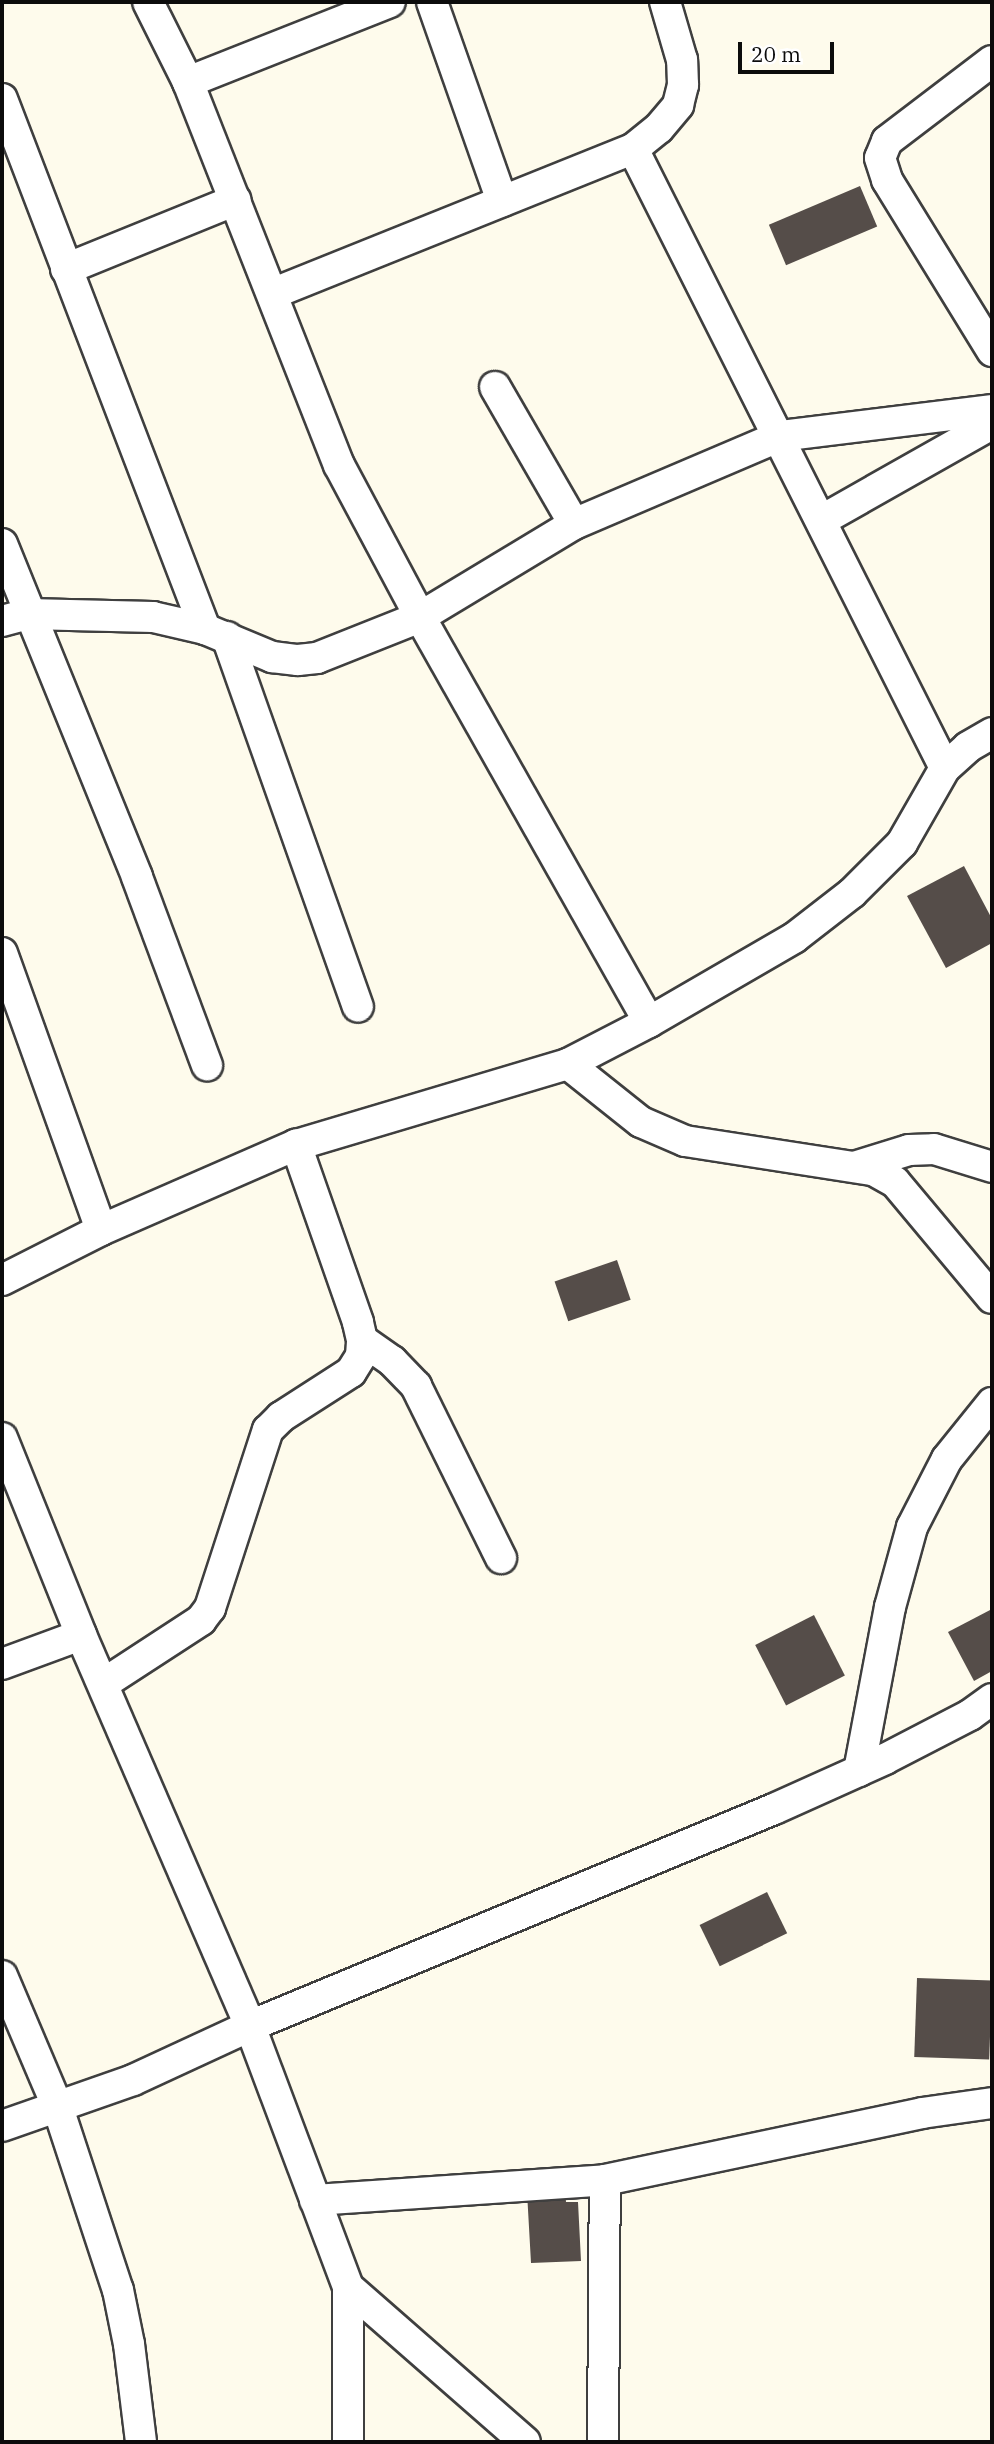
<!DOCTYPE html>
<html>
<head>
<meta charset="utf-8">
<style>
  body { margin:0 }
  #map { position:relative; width:994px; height:2444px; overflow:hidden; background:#fefbec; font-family:"IBM Plex Serif",serif }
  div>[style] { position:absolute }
  .building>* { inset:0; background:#554d49; transform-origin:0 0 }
  .roads { filter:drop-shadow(2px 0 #3f3f3f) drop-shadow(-2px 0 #3f3f3f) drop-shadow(0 2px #3f3f3f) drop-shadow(0 -2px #3f3f3f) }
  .street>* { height:30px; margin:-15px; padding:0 15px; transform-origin:15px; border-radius:15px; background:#fff }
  span { translate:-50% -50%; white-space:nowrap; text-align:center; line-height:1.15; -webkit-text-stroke:7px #fff; paint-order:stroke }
  .frame { position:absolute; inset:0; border:4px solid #0c0c0c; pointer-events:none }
  .scale { position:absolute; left:738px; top:42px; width:96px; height:32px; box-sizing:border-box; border:4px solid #0c0c0c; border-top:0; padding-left:9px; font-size:21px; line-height:24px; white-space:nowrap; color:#0c0c0c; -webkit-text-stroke:5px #fff; paint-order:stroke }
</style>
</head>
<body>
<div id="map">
  <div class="building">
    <i style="left:860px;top:186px;width:44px;height:99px;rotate:67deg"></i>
    <i style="clip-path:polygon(964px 866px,992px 919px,992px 943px,946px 968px,907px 896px)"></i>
    <i style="left:617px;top:1260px;width:42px;height:66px;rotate:71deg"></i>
    <i style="clip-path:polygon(992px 1609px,992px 1671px,974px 1681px,948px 1632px)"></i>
    <i style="left:814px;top:1615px;width:68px;height:66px;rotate:63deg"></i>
    <i style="left:767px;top:1892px;width:46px;height:75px;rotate:64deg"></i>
    <i style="left:917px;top:1978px;width:75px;height:79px;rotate:2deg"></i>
    <i style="clip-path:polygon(565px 2190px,566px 2202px,578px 2202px,581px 2261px,531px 2263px,527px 2192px)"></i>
  </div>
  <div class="roads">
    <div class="street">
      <i style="left:148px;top:2px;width:89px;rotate:63.4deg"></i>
      <i style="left:188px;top:82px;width:412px;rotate:68.5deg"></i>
      <i style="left:339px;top:465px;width:172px;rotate:61.9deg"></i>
      <i style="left:420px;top:617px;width:465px;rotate:60.5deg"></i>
      <i style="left:432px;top:2px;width:211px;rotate:70.6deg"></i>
      <i style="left:992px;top:61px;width:132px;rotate:142.7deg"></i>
      <i style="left:887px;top:141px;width:18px;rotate:112deg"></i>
      <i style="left:880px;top:158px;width:23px;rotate:72deg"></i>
      <i style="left:887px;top:180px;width:201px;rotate:58.4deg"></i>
      <i style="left:188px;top:82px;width:217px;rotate:-21.6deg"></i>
      <i style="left:2px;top:99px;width:568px;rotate:69.04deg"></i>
      <i style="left:633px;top:149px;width:693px;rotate:63.25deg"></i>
      <i style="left:66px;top:269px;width:183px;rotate:-22.1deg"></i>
      <i style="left:274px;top:293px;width:387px;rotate:-21.9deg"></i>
      <i style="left:633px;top:149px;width:33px;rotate:-39deg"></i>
      <i style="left:659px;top:128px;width:30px;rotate:-50deg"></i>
      <i style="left:678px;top:105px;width:21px;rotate:-76deg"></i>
      <i style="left:683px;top:85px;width:25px;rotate:-92deg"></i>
      <i style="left:682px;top:60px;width:60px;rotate:-106.3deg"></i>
      <i style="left:495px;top:387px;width:158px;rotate:60deg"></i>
      <i style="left:822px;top:520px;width:195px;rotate:-29.5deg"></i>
      <i style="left:2px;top:544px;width:359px;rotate:67.9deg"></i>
      <i style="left:137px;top:877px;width:201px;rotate:69.6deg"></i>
      <i style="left:2px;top:621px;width:27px;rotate:-15deg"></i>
      <i style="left:28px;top:614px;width:125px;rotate:1.4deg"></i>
      <i style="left:153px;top:617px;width:53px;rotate:13deg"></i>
      <i style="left:205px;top:629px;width:73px;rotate:22.7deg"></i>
      <i style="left:272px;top:657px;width:26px;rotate:7deg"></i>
      <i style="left:298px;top:660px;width:19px;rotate:-6deg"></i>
      <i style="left:317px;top:658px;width:111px;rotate:-21.7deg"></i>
      <i style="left:420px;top:617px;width:180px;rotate:-31.1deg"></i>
      <i style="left:574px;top:524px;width:224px;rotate:-23.1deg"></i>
      <i style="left:780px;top:436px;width:214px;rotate:-7deg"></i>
      <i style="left:227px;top:637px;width:392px;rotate:70.5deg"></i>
      <i style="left:2px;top:953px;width:294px;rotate:70.3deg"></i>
      <i style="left:101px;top:1230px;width:111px;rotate:153.2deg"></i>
      <i style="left:568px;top:1064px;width:93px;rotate:38.5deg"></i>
      <i style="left:641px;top:1122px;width:48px;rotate:23.4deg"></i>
      <i style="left:685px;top:1141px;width:190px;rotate:8.8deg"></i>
      <i style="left:873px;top:1170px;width:25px;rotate:29deg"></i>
      <i style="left:895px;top:1182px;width:151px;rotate:50.1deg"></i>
      <i style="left:857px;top:1166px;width:54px;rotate:-17.1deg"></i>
      <i style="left:909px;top:1150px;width:25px;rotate:-2deg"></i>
      <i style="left:934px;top:1149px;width:61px;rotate:17.2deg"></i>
      <i style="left:101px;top:1230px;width:213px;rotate:-23.6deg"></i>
      <i style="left:296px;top:1145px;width:284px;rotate:-16.6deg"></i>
      <i style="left:568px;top:1064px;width:91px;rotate:-27.4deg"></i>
      <i style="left:649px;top:1022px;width:168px;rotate:-30.1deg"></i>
      <i style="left:794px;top:938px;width:73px;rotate:-37.8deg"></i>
      <i style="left:852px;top:893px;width:71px;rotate:-45deg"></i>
      <i style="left:902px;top:843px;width:86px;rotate:-60.2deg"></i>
      <i style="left:945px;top:768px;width:31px;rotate:-42deg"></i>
      <i style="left:968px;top:747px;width:28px;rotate:-30deg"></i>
      <i style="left:362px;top:1340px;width:37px;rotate:35deg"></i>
      <i style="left:392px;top:1361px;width:35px;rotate:46deg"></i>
      <i style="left:416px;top:1386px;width:192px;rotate:63.7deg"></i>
      <i style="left:2px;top:1438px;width:212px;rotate:68.1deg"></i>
      <i style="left:81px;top:1635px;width:426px;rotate:66.6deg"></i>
      <i style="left:250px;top:2026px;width:279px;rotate:69.4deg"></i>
      <i style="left:348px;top:2287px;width:155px;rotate:90deg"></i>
      <i style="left:2px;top:1664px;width:84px;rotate:-20.2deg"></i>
      <i style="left:103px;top:1684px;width:117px;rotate:-33.1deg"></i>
      <i style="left:201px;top:1620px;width:15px;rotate:-53deg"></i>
      <i style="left:210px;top:1608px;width:187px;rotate:-72deg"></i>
      <i style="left:268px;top:1430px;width:18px;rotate:-45deg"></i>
      <i style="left:281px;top:1417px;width:83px;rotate:-32.7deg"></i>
      <i style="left:351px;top:1372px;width:19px;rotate:-58deg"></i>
      <i style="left:361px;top:1356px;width:16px;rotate:-86deg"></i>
      <i style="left:362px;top:1340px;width:18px;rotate:-103deg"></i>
      <i style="left:358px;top:1322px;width:188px;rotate:-109.3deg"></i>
      <i style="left:859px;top:1771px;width:167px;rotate:-79.3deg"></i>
      <i style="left:890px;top:1607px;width:83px;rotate:-74.6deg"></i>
      <i style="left:912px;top:1527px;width:76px;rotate:-62.8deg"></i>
      <i style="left:947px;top:1459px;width:72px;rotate:-51.2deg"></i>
      <i style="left:2px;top:1976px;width:143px;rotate:67deg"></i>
      <i style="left:58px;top:2108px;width:192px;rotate:71.8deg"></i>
      <i style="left:118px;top:2290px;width:55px;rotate:78.5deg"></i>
      <i style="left:129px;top:2344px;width:99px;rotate:83deg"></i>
      <i style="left:2px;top:2126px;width:139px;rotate:-19.3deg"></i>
      <i style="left:133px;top:2080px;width:129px;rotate:-24.8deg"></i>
      <i style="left:250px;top:2026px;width:567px;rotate:-22.5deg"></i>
      <i style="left:774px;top:1809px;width:122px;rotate:-24.2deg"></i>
      <i style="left:885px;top:1759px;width:96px;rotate:-27.4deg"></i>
      <i style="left:970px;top:1715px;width:27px;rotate:-36deg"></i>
      <i style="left:315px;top:2200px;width:291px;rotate:-3.9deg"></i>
      <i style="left:605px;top:2180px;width:324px;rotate:-11.9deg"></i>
      <i style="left:922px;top:2113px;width:71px;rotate:-8.1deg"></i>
      <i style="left:348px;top:2287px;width:235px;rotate:41.2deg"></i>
      <i style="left:603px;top:2442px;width:262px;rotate:-89.6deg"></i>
    </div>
  </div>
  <div class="frame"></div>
  <div class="scale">20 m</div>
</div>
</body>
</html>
